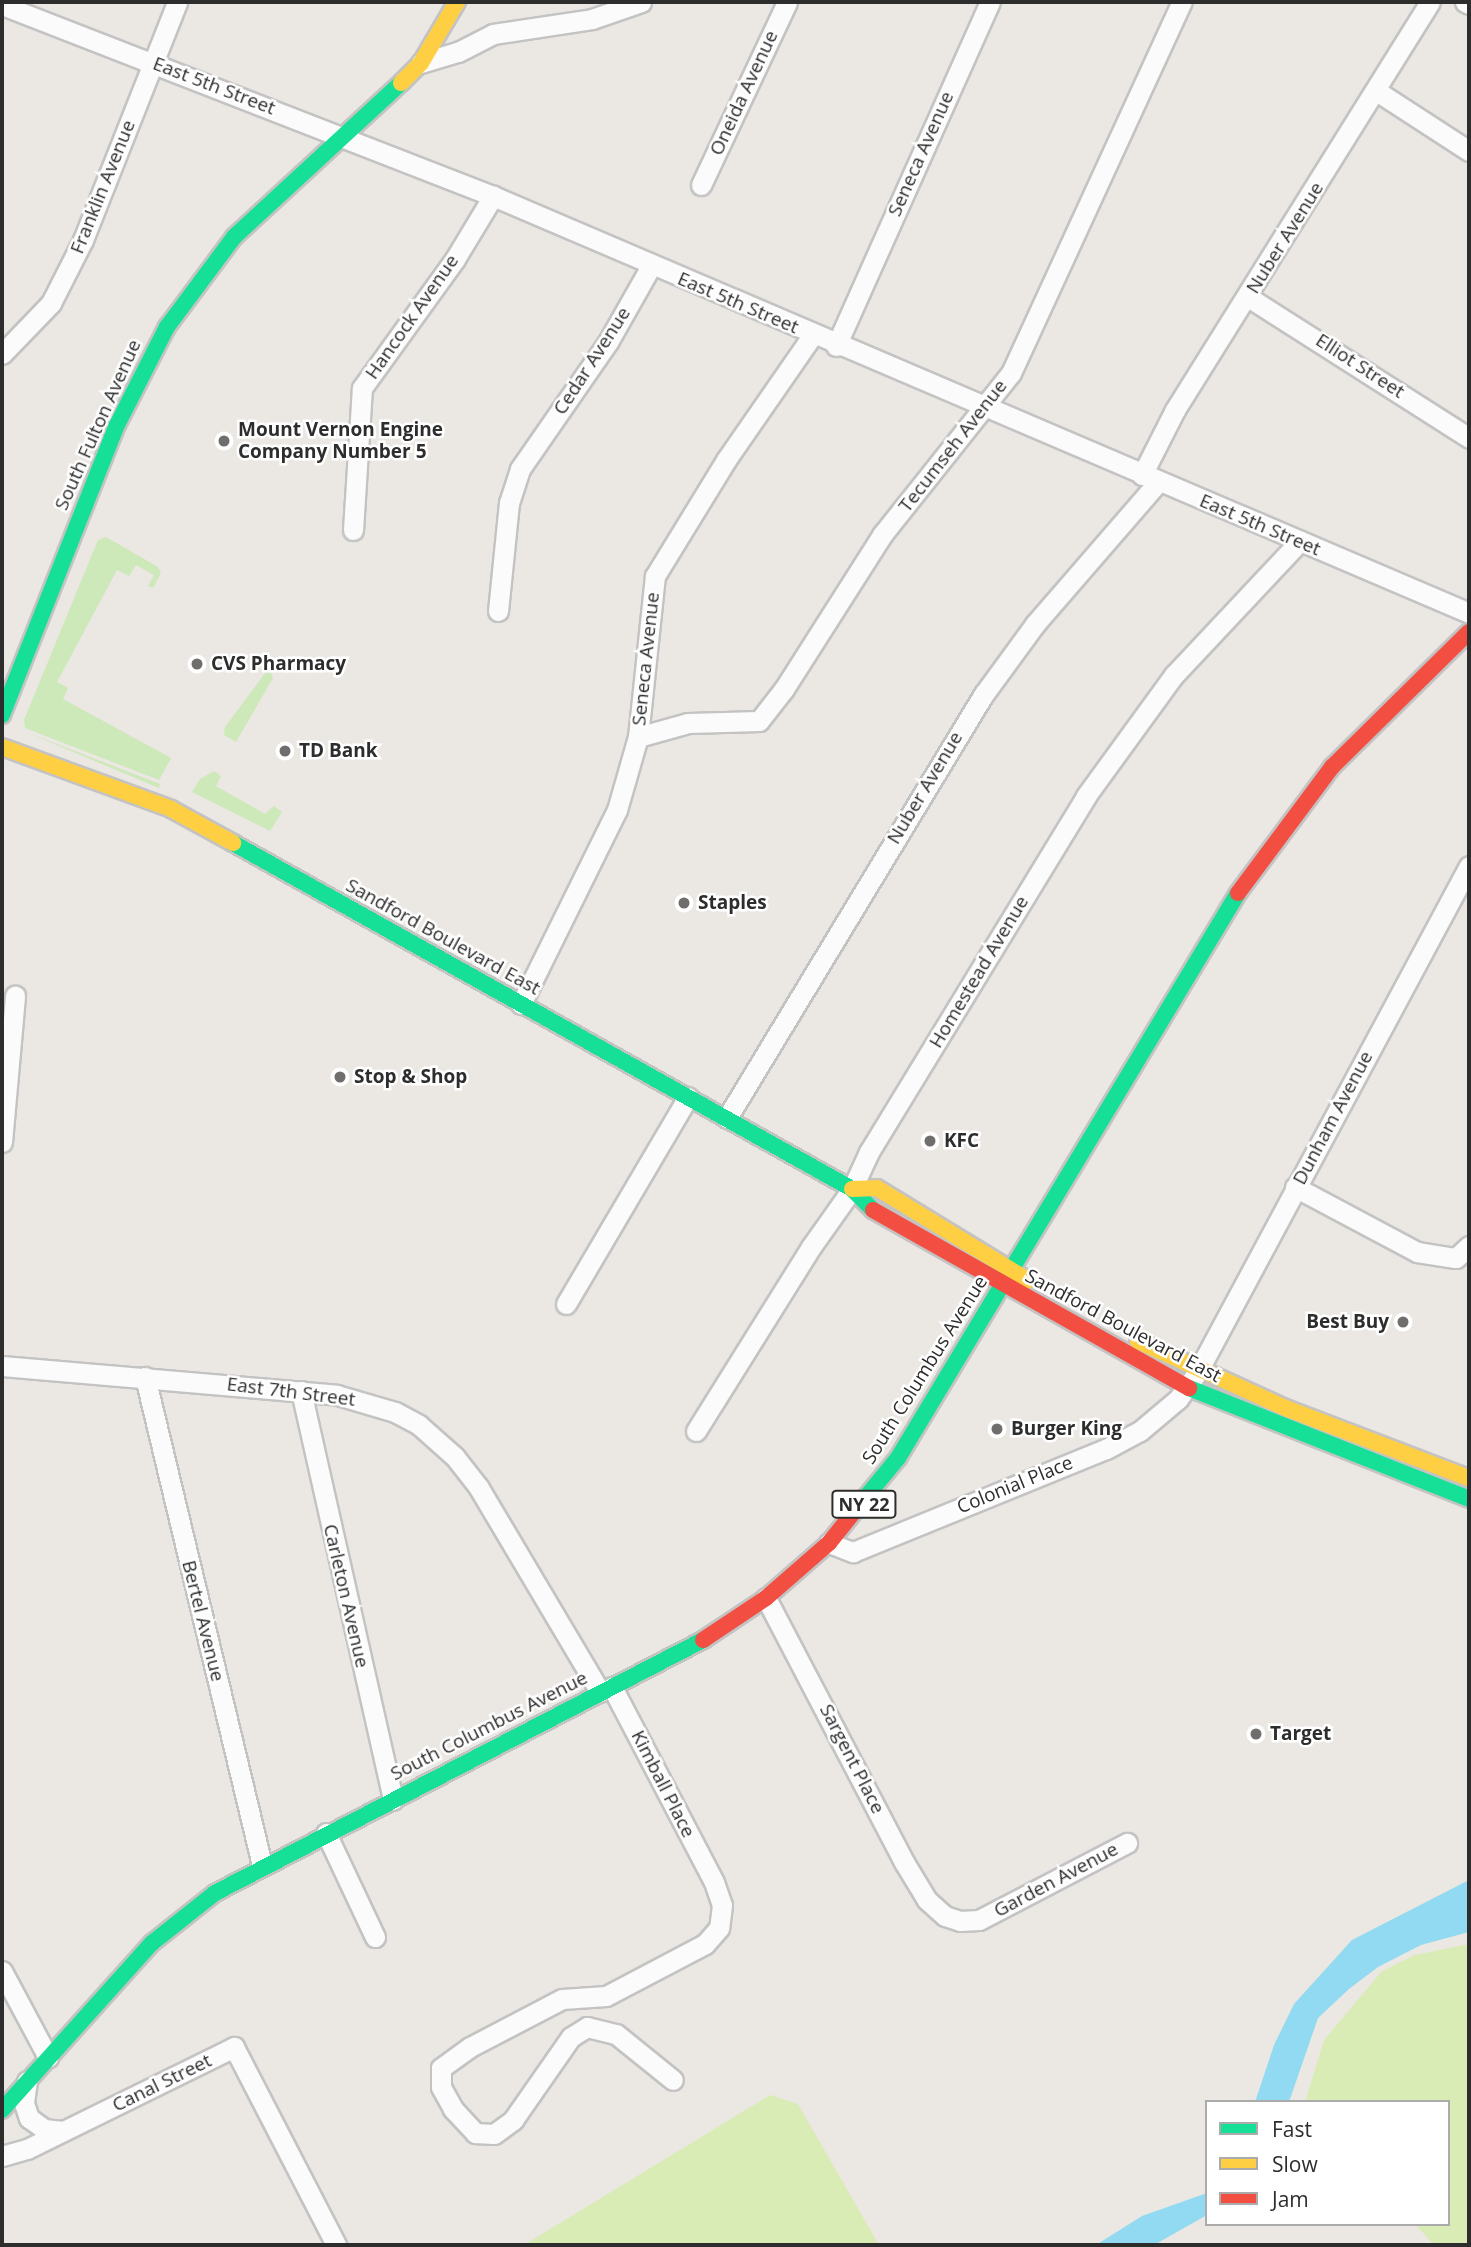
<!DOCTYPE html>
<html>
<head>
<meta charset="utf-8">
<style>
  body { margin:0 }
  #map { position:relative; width:1471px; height:2247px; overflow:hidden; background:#ebe7e2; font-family:"Open Sans",sans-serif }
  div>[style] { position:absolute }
  .green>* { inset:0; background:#cde8b9 }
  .pitch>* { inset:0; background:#d9ecb6 }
  .water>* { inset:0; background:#91daf1 }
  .roads { filter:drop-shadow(2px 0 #c4c3c3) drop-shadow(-2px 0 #c4c3c3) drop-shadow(0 2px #c4c3c3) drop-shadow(0 -2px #c4c3c3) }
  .street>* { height:19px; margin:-9.5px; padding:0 9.5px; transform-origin:9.5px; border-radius:9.5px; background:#fcfbfb }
  .fast>* { height:16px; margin:-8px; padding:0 8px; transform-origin:8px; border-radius:8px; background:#16e098 }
  .slow>* { height:16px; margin:-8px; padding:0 8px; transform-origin:8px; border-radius:8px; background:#ffcf43 }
  .jam>* { height:16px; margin:-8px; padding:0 8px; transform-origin:8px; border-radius:8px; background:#f24e42 }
  .dots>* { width:19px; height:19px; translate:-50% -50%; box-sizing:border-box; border:4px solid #fff; border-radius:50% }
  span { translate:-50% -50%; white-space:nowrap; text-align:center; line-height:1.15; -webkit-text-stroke:5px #fff; paint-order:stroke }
  .shield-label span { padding:2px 5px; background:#fff; border:2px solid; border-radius:5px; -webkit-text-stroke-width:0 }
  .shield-label { font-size:18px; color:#2d2d2d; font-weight:700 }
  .street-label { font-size:19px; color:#2d2d2d }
  .poi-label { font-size:19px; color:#2d2d2d; font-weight:700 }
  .left { translate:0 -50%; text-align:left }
  .right { translate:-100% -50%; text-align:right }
  .frame { position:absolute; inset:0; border:4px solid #2d2d2d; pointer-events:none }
  .legend { position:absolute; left:1205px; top:2100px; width:245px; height:126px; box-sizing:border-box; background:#fff; border:2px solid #ababab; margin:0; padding:9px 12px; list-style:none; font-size:21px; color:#2d2d2d }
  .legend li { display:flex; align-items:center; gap:14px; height:35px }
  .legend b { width:35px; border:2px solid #ababab }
</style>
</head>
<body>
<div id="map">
  <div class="green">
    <i style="clip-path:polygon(106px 537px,158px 567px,161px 573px,153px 588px,148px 586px,154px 575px,136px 565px,129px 576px,117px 570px,57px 682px,68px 688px,63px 699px,171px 758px,159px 780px,25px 728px,24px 720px,98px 540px)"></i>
    <i style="clip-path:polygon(269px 668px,273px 678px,236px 742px,224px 735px,225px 727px)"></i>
    <i style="clip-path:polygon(26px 732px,160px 784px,159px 788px)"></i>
    <i style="clip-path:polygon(214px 771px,221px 776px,216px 786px,265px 814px,274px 806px,282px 812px,270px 831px,192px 792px,200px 779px)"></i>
  </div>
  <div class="pitch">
    <i style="clip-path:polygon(1469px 1944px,1469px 2245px,1434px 2245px,1415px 2224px,1448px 2224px,1448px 2102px,1305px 2102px,1324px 2040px,1382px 1971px,1415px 1955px)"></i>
    <i style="clip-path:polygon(770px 2095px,798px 2104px,879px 2245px,524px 2245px)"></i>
  </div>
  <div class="water">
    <i style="clip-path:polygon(1469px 1880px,1469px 1932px,1421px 1945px,1378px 1967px,1349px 1989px,1318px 2018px,1289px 2102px,1255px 2102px,1274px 2045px,1294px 2004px,1352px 1940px)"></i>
    <i style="clip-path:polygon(1207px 2193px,1207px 2215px,1154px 2245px,1096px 2245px,1142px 2216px)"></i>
  </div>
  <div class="roads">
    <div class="street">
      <i style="left:1465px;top:2px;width:4px;rotate:27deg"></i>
      <i style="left:2px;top:5px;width:527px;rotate:21.26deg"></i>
      <i style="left:493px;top:196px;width:1061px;rotate:23.13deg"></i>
      <i style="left:421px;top:63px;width:39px;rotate:-17deg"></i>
      <i style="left:458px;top:52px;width:39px;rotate:-27deg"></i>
      <i style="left:493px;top:34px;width:100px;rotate:-8.6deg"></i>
      <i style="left:592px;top:19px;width:52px;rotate:-19.1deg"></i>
      <i style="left:1378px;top:92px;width:108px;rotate:33deg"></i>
      <i style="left:701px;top:185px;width:202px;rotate:-64.8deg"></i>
      <i style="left:1248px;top:297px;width:262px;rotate:32.5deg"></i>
      <i style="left:836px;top:346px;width:377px;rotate:-65.9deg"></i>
      <i style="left:2px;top:354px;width:71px;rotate:-46.1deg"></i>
      <i style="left:51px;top:303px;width:71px;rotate:-63.1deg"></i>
      <i style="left:83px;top:240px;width:256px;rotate:-68.4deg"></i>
      <i style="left:1142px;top:475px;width:73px;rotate:-63.1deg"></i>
      <i style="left:1175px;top:410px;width:481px;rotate:-58deg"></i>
      <i style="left:353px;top:530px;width:142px;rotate:-86.4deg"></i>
      <i style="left:362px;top:388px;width:159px;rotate:-54.2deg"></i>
      <i style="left:455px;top:259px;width:74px;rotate:-58.9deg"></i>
      <i style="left:498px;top:611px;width:109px;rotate:-84.2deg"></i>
      <i style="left:509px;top:503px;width:36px;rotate:-72deg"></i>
      <i style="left:520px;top:469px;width:155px;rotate:-55.3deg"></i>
      <i style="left:608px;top:342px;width:87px;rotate:-60.5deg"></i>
      <i style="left:638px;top:737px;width:52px;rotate:-15.6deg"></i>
      <i style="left:688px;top:723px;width:71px;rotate:-1.6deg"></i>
      <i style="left:759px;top:721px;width:41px;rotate:-52deg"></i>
      <i style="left:784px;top:689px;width:183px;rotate:-57.5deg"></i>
      <i style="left:882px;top:535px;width:207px;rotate:-51.5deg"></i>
      <i style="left:1011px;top:373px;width:409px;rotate:-65.3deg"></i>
      <i style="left:521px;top:1004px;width:216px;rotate:-63.7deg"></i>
      <i style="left:617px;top:810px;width:76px;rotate:-74deg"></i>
      <i style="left:638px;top:737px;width:162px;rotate:-84deg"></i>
      <i style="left:655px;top:576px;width:136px;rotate:-58.5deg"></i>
      <i style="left:726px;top:460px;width:151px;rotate:-55.3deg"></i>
      <i style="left:727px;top:1118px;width:496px;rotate:-58.8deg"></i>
      <i style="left:984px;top:694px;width:87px;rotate:-53.9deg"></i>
      <i style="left:1035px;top:624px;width:188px;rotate:-49.1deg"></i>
      <i style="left:2px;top:1142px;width:147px;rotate:-84.9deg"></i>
      <i style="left:1295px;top:1187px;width:138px;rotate:28deg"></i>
      <i style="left:1417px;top:1252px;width:39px;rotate:9deg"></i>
      <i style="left:1456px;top:1258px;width:18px;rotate:-43deg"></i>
      <i style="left:566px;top:1304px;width:240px;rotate:-59.5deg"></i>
      <i style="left:2px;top:1366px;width:336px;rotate:4.9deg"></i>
      <i style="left:337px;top:1395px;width:60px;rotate:16.3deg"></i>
      <i style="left:395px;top:1412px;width:27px;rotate:28deg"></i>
      <i style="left:419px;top:1425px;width:48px;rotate:41.6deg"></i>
      <i style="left:455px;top:1457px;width:39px;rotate:52deg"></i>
      <i style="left:479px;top:1488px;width:237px;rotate:59.3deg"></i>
      <i style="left:145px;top:1377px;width:502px;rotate:76.52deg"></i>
      <i style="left:301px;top:1391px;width:419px;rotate:77.3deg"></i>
      <i style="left:696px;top:1431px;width:217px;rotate:-58deg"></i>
      <i style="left:811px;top:1247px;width:71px;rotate:-54.7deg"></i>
      <i style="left:852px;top:1189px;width:41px;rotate:-65.3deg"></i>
      <i style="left:869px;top:1152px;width:417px;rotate:-58.6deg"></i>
      <i style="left:1086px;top:796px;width:150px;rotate:-54deg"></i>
      <i style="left:1174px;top:675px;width:184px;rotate:-46.8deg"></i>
      <i style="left:829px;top:1543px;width:26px;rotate:21deg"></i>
      <i style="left:853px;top:1552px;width:273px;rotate:-22.2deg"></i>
      <i style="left:1106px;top:1449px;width:38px;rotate:-28deg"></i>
      <i style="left:1140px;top:1431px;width:50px;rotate:-40.1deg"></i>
      <i style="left:1178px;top:1399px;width:34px;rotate:-54deg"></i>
      <i style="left:1198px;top:1371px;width:573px;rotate:-61.78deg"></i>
      <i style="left:766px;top:1598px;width:298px;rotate:62.4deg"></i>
      <i style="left:904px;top:1862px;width:44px;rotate:58.8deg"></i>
      <i style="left:927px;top:1900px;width:24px;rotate:42deg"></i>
      <i style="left:945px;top:1916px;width:16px;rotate:18deg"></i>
      <i style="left:960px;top:1921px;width:19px;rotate:-3deg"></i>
      <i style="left:979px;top:1920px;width:167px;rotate:-27.5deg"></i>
      <i style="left:612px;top:1687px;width:220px;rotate:62.4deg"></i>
      <i style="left:714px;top:1882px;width:24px;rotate:71deg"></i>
      <i style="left:722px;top:1905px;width:23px;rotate:97deg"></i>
      <i style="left:719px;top:1928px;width:21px;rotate:131deg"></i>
      <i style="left:705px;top:1944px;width:112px;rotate:152.3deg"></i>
      <i style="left:606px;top:1996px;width:44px;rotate:176.1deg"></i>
      <i style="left:562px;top:1999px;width:104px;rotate:152.4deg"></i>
      <i style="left:470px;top:2047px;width:36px;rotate:144deg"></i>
      <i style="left:441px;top:2068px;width:19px;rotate:90deg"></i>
      <i style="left:441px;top:2087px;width:25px;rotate:61deg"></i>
      <i style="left:453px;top:2109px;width:33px;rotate:47deg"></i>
      <i style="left:475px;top:2133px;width:19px;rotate:3deg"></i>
      <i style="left:494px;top:2134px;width:24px;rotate:-36deg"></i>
      <i style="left:513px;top:2120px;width:101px;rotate:-55.1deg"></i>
      <i style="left:571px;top:2037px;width:19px;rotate:-32deg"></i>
      <i style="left:587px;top:2027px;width:30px;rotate:14deg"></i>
      <i style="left:616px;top:2034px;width:73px;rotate:38.9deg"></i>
      <i style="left:326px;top:1833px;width:115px;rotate:64.8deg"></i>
      <i style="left:2px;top:1971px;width:98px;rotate:61.9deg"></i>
      <i style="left:27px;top:2081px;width:22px;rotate:98deg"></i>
      <i style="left:24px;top:2103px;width:16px;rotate:72deg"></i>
      <i style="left:29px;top:2118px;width:19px;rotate:36deg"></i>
      <i style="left:44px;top:2129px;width:19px;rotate:6deg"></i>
      <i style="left:2px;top:2156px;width:26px;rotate:-16deg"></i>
      <i style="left:27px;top:2149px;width:231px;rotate:-26.2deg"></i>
      <i style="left:234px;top:2047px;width:223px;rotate:62.7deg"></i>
    </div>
    <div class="fast">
      <i style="left:2px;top:715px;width:312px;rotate:-68.4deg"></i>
      <i style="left:117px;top:425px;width:110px;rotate:-63deg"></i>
      <i style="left:167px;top:327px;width:112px;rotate:-53.3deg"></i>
      <i style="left:234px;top:237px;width:227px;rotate:-42.7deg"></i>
      <i style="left:233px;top:843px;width:709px;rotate:29.2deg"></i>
      <i style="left:852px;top:1189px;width:30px;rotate:45deg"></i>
      <i style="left:1189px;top:1388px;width:301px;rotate:21.6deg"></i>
      <i style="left:865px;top:1498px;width:52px;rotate:-50.5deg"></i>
      <i style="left:898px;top:1458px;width:659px;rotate:-58.96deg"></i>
      <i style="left:2px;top:2110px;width:224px;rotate:-48.1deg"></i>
      <i style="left:152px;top:1943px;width:80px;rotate:-38.4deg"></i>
      <i style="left:215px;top:1893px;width:550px;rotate:-27.4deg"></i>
    </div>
    <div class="slow">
      <i style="left:401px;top:83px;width:28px;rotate:-45deg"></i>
      <i style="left:421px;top:63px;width:71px;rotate:-59.5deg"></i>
      <i style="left:2px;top:747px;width:180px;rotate:20.1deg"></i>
      <i style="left:171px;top:809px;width:71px;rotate:28.7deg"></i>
      <i style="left:852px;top:1189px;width:25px;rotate:-2deg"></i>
      <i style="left:877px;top:1188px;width:177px;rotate:31.4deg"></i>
      <i style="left:1138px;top:1341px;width:165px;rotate:24.4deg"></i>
      <i style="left:1288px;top:1409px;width:194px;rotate:20.9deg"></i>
    </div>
    <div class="jam">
      <i style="left:1238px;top:893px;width:157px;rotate:-53.3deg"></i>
      <i style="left:1332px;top:767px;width:192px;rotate:-44.6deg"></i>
      <i style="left:873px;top:1210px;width:363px;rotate:29.4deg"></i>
      <i style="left:703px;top:1640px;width:76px;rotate:-33.7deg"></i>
      <i style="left:766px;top:1598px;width:84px;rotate:-41.1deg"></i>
      <i style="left:829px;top:1543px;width:58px;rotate:-51.3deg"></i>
    </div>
  </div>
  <div class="dots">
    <i style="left:224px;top:441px;background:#706e6c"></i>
    <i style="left:197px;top:664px;background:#706e6c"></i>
    <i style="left:285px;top:751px;background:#706e6c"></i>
    <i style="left:684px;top:903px;background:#706e6c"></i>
    <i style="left:340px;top:1077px;background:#706e6c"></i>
    <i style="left:930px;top:1141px;background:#706e6c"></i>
    <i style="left:1403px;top:1322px;background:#706e6c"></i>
    <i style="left:997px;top:1429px;background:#706e6c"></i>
    <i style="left:1256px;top:1734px;background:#706e6c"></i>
  </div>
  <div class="shield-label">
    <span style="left:864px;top:1504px">NY 22</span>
  </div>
  <div class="street-label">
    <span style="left:214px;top:86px;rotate:21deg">East 5th Street</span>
    <span style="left:744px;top:93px;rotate:-65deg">Oneida Avenue</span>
    <span style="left:921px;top:154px;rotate:-66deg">Seneca Avenue</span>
    <span style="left:103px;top:187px;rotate:-68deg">Franklin Avenue</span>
    <span style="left:1285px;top:238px;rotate:-58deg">Nuber Avenue</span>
    <span style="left:738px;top:303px;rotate:23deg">East 5th Street</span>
    <span style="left:412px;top:317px;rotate:-55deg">Hancock Avenue</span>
    <span style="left:592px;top:361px;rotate:-57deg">Cedar Avenue</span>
    <span style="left:1360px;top:366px;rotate:33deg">Elliot Street</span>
    <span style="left:98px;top:425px;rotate:-66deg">South Fulton Avenue</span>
    <span style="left:953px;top:446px;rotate:-52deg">Tecumseh Avenue</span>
    <span style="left:1260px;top:525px;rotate:23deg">East 5th Street</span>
    <span style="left:646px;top:659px;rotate:-84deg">Seneca Avenue</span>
    <span style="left:925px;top:788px;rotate:-59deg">Nuber Avenue</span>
    <span style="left:443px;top:937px;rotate:29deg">Sandford Boulevard East</span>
    <span style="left:979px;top:972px;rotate:-59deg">Homestead Avenue</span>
    <span style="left:1333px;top:1118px;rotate:-62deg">Dunham Avenue</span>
    <span style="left:1123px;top:1326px;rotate:28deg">Sandford Boulevard East</span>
    <span style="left:925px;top:1370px;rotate:-58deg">South Columbus Avenue</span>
    <span style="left:291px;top:1392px;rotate:7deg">East 7th Street</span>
    <span style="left:1015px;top:1485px;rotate:-22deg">Colonial Place</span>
    <span style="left:346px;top:1596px;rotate:77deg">Carleton Avenue</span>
    <span style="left:203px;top:1621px;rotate:76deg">Bertel Avenue</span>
    <span style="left:489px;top:1726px;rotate:-27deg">South Columbus Avenue</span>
    <span style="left:852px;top:1759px;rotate:63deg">Sargent Place</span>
    <span style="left:663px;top:1784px;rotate:63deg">Kimball Place</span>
    <span style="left:1056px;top:1880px;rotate:-28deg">Garden Avenue</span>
    <span style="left:162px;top:2083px;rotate:-26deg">Canal Street</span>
  </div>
  <div class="poi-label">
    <span class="left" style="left:238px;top:441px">Mount Vernon Engine<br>Company Number 5</span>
    <span class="left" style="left:211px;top:664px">CVS Pharmacy</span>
    <span class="left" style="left:299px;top:751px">TD Bank</span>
    <span class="left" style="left:698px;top:903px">Staples</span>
    <span class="left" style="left:354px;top:1077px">Stop &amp; Shop</span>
    <span class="left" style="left:944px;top:1141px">KFC</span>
    <span class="right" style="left:1389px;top:1322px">Best Buy</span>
    <span class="left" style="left:1011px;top:1429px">Burger King</span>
    <span class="left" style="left:1270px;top:1734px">Target</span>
  </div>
  <div class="frame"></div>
  <ul class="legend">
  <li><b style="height:9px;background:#16e098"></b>Fast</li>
  <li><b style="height:9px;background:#ffcf43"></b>Slow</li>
  <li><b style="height:9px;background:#f24e42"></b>Jam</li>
  </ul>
</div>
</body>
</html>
